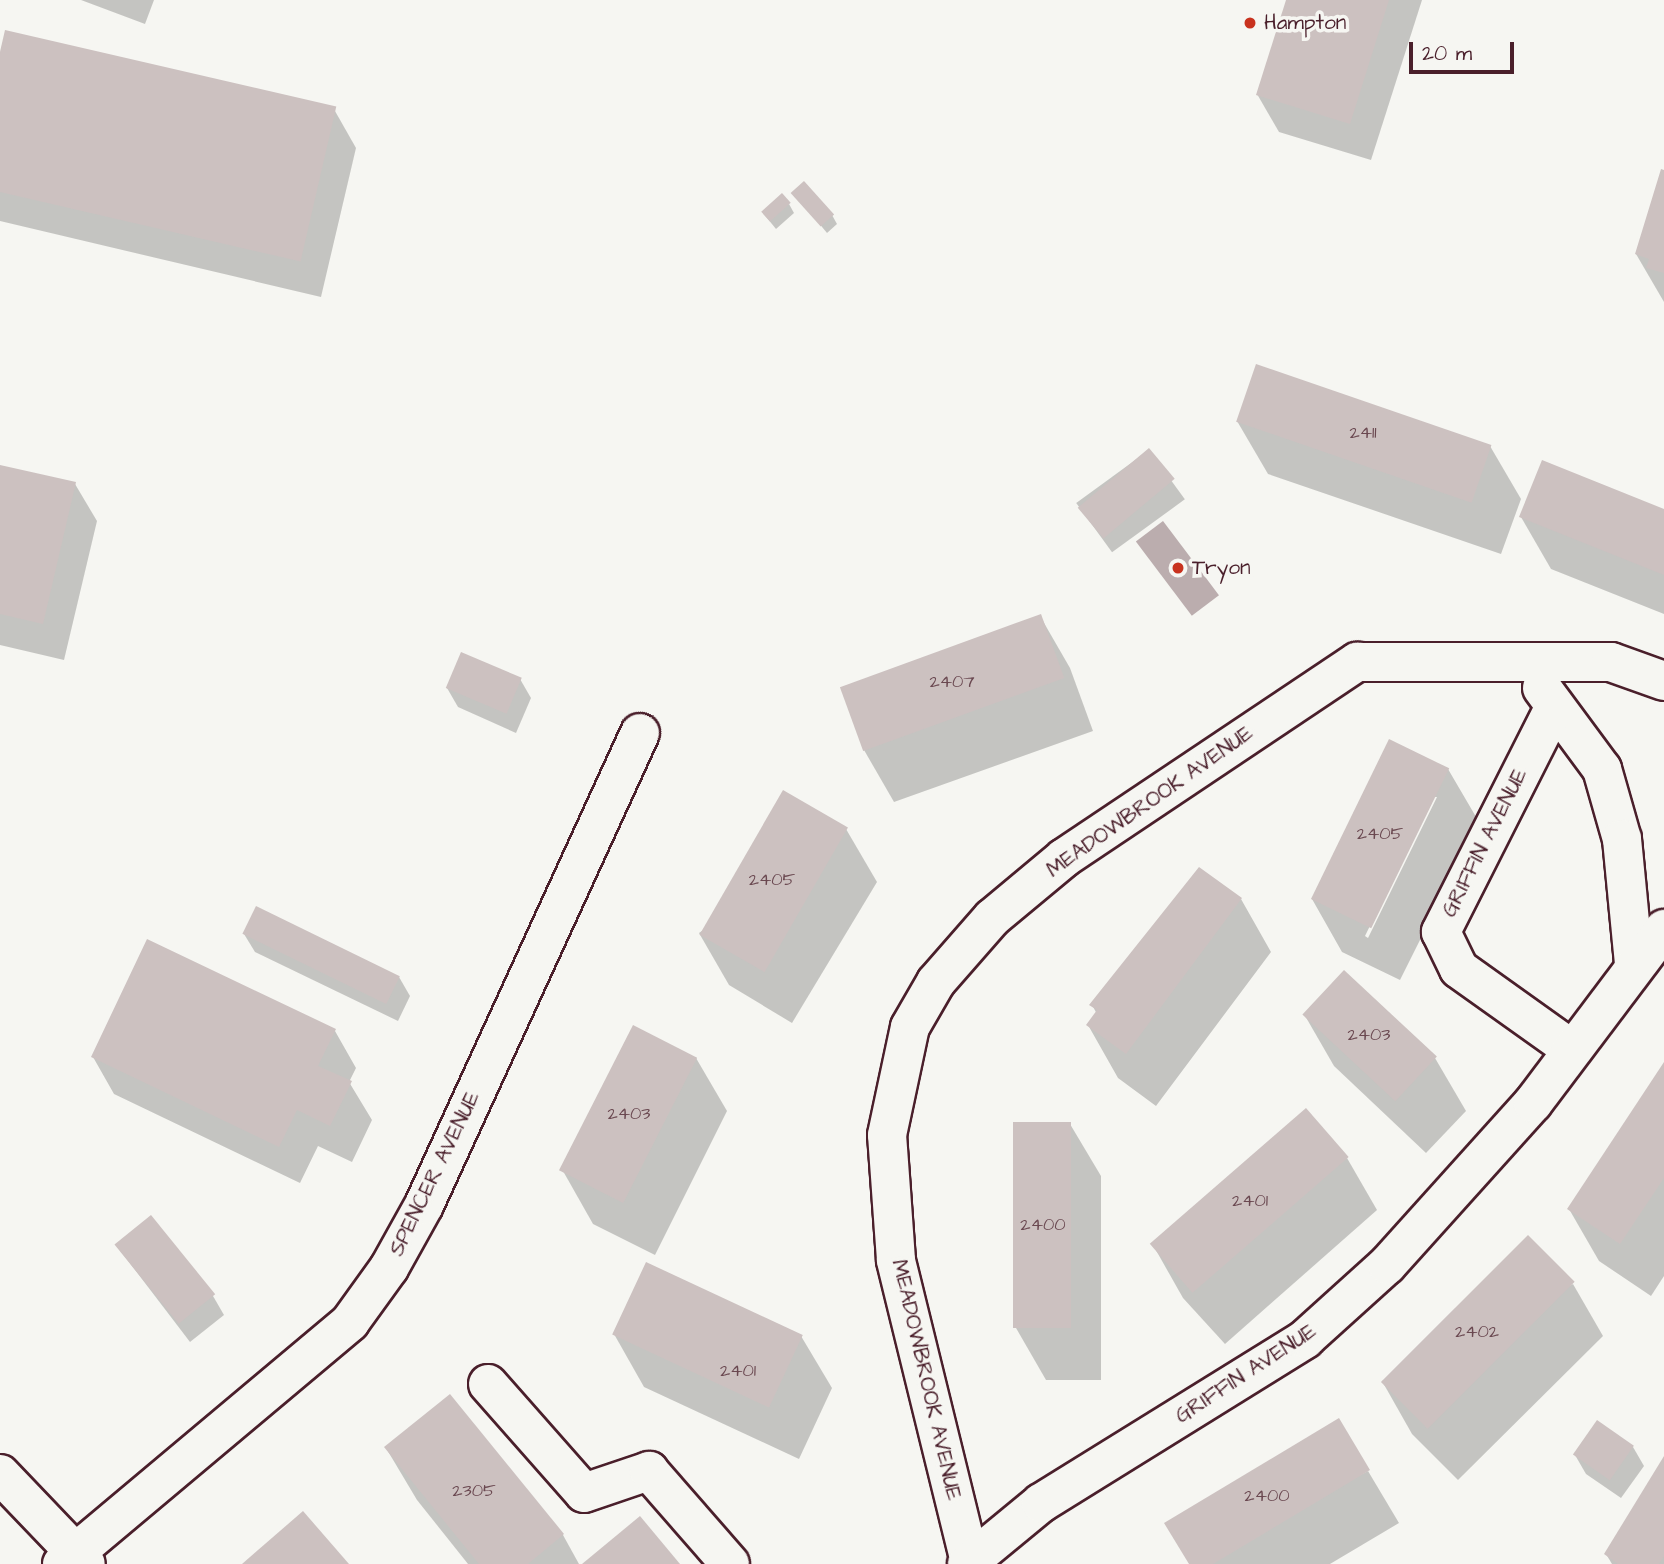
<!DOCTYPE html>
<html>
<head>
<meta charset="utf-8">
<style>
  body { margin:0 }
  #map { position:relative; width:1664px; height:1564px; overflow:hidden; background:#f6f6f2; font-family:"Architects Daughter",sans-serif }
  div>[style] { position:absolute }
  .water>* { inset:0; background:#bbadae; transform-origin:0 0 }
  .shadow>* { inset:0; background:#0003; transform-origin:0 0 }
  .building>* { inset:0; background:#ccc1c0; transform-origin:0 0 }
  .roads { filter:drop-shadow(2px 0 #4a1f2b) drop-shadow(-2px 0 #4a1f2b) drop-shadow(0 2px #4a1f2b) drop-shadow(0 -2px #4a1f2b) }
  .minor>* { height:38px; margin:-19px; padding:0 19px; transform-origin:19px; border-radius:19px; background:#f6f6f2 }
  .dots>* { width:19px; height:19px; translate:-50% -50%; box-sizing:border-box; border:4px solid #f6f6f2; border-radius:50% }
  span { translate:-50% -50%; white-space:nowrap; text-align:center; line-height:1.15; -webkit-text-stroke:7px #f6f6f2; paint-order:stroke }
  .number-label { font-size:18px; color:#6a4850 }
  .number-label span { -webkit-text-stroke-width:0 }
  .poi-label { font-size:21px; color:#4a1f2b }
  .left { translate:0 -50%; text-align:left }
  .street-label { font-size:21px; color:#4a1f2b }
  .scale { position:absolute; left:1409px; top:42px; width:105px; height:32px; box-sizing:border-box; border:4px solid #4a1f2b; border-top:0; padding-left:9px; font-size:21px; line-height:24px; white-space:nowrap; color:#4a1f2b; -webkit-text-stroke:5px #f6f6f2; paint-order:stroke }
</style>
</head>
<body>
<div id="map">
  <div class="water">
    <i style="left:1163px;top:521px;width:93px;height:34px;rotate:53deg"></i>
  </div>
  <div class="shadow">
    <i style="clip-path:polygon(81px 0,154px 0,145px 24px)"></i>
    <i style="clip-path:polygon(1287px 0,1422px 0,1371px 160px,1279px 132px,1257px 94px)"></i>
    <i style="clip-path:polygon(6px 32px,335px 111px,356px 148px,321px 297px,0 221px,0 58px)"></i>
    <i style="clip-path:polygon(1664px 172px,1664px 302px,1636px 254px)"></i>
    <i style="clip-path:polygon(794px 193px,832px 215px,837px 224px,827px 233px)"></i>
    <i style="clip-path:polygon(789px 204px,794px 213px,776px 229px,763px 213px)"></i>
    <i style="clip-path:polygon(1237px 421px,1490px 446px,1521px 499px,1501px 554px,1268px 474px)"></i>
    <i style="left:1149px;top:450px;width:61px;height:90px;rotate:54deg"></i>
    <i style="clip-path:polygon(0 466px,75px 484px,97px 521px,64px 660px,0 645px)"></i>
    <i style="clip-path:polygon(1664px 510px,1664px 614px,1551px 569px,1521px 517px)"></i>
    <i style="clip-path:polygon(1040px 616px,1070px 668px,1093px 731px,894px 802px,864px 750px)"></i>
    <i style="clip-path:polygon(520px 679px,531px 698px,516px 733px,458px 707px,447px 688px)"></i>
    <i style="clip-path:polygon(evenodd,1448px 769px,1479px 822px,1400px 980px,1342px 952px,1312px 899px,1448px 769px,1433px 797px,1437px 797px,1368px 938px,1365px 936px,1433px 797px)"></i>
    <i style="clip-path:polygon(846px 829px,877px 882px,792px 1023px,729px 985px,699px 933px)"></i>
    <i style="clip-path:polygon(1241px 899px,1271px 952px,1156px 1106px,1118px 1078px,1088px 1025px,1097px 1014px,1092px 1005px)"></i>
    <i style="clip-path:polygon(244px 934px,399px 977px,410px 996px,398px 1021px,255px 952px)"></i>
    <i style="clip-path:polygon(1304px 1014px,1435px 1058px,1466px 1111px,1426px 1153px,1334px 1066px)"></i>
    <i style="clip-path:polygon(335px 1031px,356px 1068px,349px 1082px,372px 1120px,352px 1162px,318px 1146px,300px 1183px,114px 1094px,93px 1057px)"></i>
    <i style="clip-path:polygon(696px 1058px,727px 1111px,655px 1255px,593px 1224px,563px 1171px)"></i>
    <i style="clip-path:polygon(1664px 1066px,1664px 1276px,1651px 1296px,1599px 1261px,1569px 1209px)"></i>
    <i style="clip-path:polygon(1070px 1124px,1101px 1176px,1101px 1380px,1046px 1380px,1016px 1328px)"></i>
    <i style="clip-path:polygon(1347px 1158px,1377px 1210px,1225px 1344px,1183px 1298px,1153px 1245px)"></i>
    <i style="clip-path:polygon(116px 1245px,213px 1296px,224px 1315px,190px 1342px)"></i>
    <i style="clip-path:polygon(1573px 1284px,1603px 1336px,1458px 1480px,1412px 1434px,1382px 1381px)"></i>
    <i style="clip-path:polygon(614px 1334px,801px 1336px,832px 1388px,799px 1459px,644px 1387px)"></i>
    <i style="clip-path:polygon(450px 1396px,563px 1535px,579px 1564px,468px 1564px,417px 1500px,386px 1448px)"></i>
    <i style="clip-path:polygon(1633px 1447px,1644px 1466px,1621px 1498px,1586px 1474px,1575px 1455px)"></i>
    <i style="clip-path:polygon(1664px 1461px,1664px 1564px,1612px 1564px,1606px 1554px)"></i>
    <i style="clip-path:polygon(1368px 1471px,1399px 1523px,1330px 1564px,1190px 1564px)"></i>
  </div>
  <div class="building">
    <i style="clip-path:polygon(1286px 0,1389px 0,1350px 124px,1256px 95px)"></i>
    <i style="left:5px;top:30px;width:340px;height:159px;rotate:13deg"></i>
    <i style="clip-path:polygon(1661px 169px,1664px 170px,1664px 273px,1646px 268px,1649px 259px,1635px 254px)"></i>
    <i style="left:804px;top:181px;width:45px;height:18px;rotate:48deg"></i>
    <i style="left:782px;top:193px;width:13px;height:28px;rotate:48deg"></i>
    <i style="left:1256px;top:364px;width:249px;height:61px;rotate:19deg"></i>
    <i style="left:1149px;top:448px;width:40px;height:93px;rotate:50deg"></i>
    <i style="clip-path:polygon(1542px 460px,1664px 509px,1664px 575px,1519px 517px)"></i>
    <i style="clip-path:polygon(0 465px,76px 482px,43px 624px,0 614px)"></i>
    <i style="left:1041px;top:614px;width:68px;height:214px;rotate:70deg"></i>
    <i style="left:461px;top:652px;width:66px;height:39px;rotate:23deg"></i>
    <i style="left:1389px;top:739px;width:67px;height:178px;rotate:26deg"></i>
    <i style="left:783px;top:790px;width:75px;height:167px;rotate:30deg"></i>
    <i style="clip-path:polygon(1199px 867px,1242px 898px,1126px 1054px,1086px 1025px,1097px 1010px,1089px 1005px)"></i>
    <i style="left:256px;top:906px;width:160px;height:31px;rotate:26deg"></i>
    <i style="clip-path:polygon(147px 939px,336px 1029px,318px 1066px,352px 1081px,330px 1126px,297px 1110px,279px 1147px,91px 1057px)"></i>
    <i style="left:1344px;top:970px;width:127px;height:61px;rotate:43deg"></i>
    <i style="left:633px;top:1025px;width:72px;height:163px;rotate:27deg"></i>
    <i style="clip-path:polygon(1664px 1062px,1664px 1178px,1620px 1244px,1567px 1209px)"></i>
    <i style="left:1306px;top:1108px;width:65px;height:207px;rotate:49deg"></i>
    <i style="left:1013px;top:1122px;width:58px;height:206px"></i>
    <i style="left:151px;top:1215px;width:102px;height:47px;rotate:51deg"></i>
    <i style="left:1528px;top:1235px;width:66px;height:208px;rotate:45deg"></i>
    <i style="left:646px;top:1262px;width:173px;height:80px;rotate:25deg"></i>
    <i style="clip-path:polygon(450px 1394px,564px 1534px,528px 1564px,479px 1564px,384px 1447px)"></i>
    <i style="clip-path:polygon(1339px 1418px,1370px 1470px,1213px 1564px,1189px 1564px,1164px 1523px)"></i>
    <i style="left:1597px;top:1420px;width:45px;height:42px;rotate:35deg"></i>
    <i style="clip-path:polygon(1664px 1456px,1664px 1556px,1659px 1564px,1618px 1564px,1604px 1554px)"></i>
    <i style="clip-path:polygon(303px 1511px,349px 1564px,242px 1564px)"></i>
    <i style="clip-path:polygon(640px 1516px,680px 1564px,582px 1564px)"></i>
  </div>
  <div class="roads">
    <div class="minor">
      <i style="left:1542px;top:688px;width:101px;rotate:53.5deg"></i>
      <i style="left:1602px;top:769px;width:73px;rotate:74.1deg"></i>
      <i style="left:1622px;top:839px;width:126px;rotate:84.5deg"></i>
      <i style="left:1554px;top:708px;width:251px;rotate:116.8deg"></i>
      <i style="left:1441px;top:932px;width:41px;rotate:64.1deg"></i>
      <i style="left:1459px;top:969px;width:138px;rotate:35.5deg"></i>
      <i style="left:488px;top:1384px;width:145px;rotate:48.6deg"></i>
      <i style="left:584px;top:1493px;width:69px;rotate:-18.7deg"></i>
      <i style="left:649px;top:1471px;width:123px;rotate:48.9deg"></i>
      <i style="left:0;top:1474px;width:124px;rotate:46.3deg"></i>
      <i style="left:970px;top:1562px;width:311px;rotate:-103.8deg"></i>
      <i style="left:896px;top:1260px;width:125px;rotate:-94.1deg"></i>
      <i style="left:887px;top:1135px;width:110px;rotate:-78deg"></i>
      <i style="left:910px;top:1027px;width:52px;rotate:-60deg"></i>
      <i style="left:936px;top:982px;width:85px;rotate:-48.8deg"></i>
      <i style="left:992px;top:918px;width:94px;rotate:-39.8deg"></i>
      <i style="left:1064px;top:858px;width:353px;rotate:-33.8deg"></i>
      <i style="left:1357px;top:662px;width:254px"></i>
      <i style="left:1611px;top:662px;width:56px;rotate:19.7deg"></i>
      <i style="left:62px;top:1564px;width:376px;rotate:-40deg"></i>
      <i style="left:350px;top:1322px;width:67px;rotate:-54.2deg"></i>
      <i style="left:389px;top:1268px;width:72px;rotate:-60.9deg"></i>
      <i style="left:424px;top:1205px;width:519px;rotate:-65.41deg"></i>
      <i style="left:967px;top:1564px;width:96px;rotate:-39.5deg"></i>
      <i style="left:1041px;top:1503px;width:311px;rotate:-31.8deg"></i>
      <i style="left:1305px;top:1339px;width:110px;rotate:-42.1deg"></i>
      <i style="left:1387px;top:1265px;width:218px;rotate:-48deg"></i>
      <i style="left:1533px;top:1103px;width:218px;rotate:-53deg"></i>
    </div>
  </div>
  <div class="dots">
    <i style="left:1250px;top:23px;background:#c8321e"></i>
    <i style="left:1178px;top:568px;background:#c8321e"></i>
  </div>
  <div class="number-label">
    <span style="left:1363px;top:433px">2411</span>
    <span style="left:952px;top:682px">2407</span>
    <span style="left:1380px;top:834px">2405</span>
    <span style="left:772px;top:880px">2405</span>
    <span style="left:1369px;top:1035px">2403</span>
    <span style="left:629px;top:1114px">2403</span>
    <span style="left:1250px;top:1201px">2401</span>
    <span style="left:1043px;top:1225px">2400</span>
    <span style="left:1477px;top:1332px">2402</span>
    <span style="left:738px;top:1371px">2401</span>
    <span style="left:474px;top:1491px">2305</span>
    <span style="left:1267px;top:1496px">2400</span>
  </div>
  <div class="poi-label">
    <span class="left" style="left:1264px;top:23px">Hampton</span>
    <span class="left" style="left:1192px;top:568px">Tryon</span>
  </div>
  <div class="street-label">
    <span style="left:1150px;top:802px;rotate:-35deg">MEADOWBROOK AVENUE</span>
    <span style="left:1485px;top:843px;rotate:-63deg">GRIFFIN AVENUE</span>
    <span style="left:435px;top:1174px;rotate:-64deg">SPENCER AVENUE</span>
    <span style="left:1246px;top:1374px;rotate:-33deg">GRIFFIN AVENUE</span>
    <span style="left:926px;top:1380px;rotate:77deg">MEADOWBROOK AVENUE</span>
  </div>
  <div class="scale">20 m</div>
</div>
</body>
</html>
